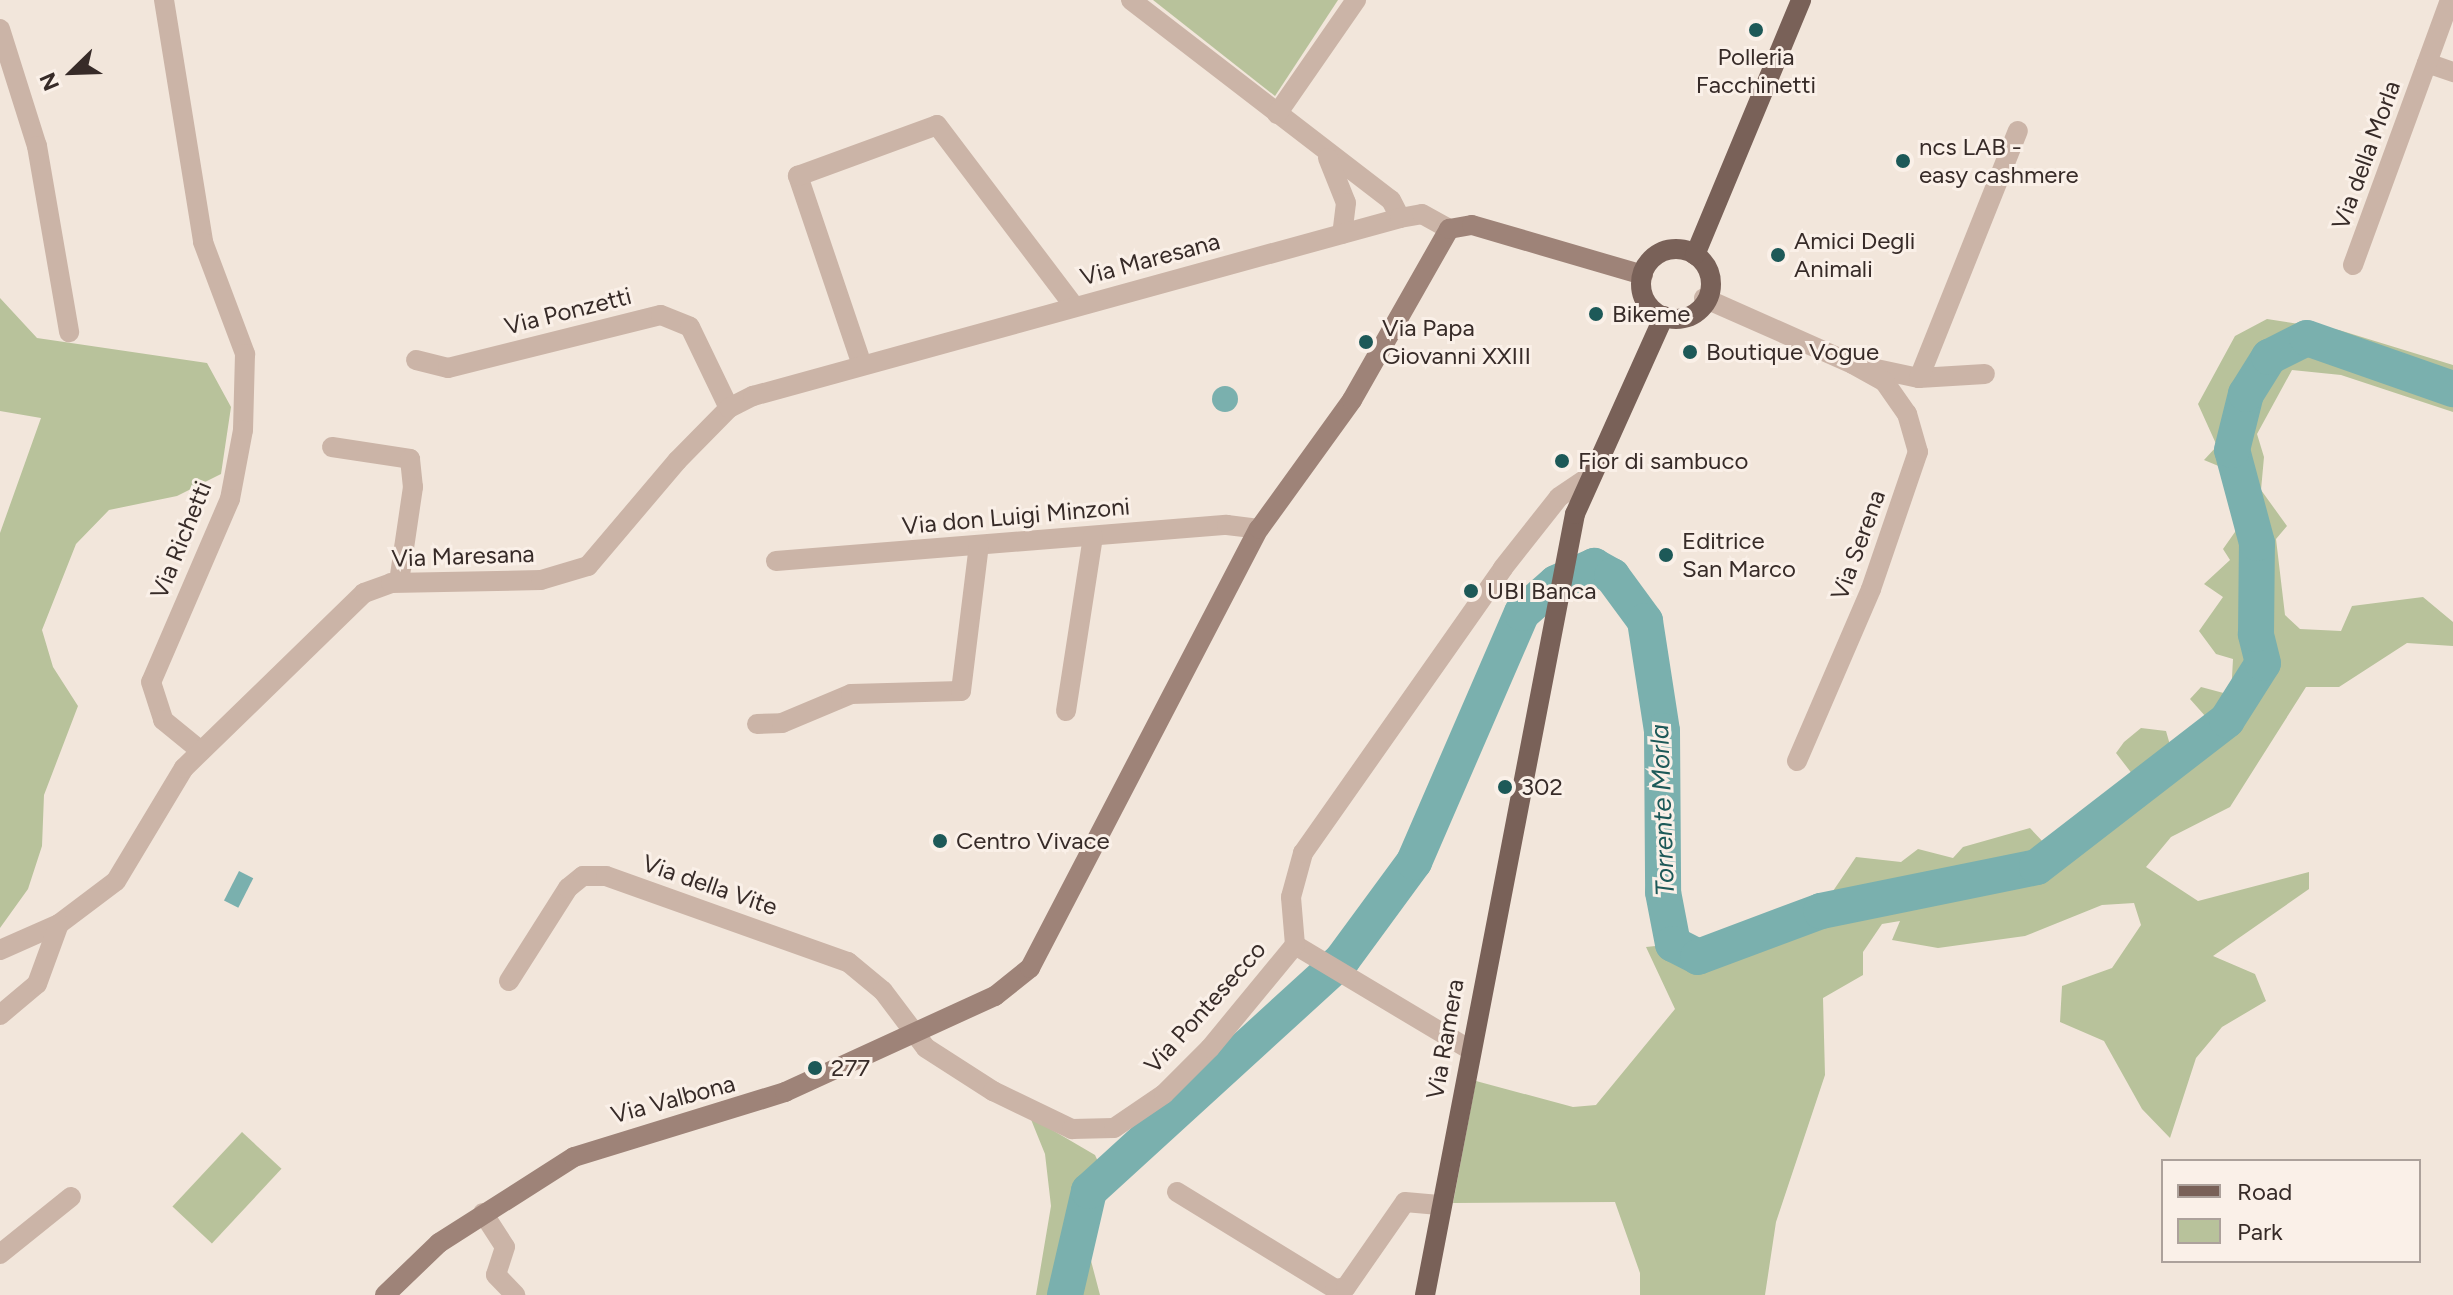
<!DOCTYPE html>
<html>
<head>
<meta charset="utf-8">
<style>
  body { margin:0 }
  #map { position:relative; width:2453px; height:1295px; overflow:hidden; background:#f2e6db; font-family:Figtree,sans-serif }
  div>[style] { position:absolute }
  .green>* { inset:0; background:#b8c29b; transform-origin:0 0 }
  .water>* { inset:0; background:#7ab0ae; transform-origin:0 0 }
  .round { border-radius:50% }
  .river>* { height:36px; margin:-18px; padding:0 18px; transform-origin:18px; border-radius:18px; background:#7ab0ae }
  .street>* { height:20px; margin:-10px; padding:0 10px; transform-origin:10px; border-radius:10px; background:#cbb4a7 }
  .secondary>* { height:20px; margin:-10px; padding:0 10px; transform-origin:10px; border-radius:10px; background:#9e8378 }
  .primary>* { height:20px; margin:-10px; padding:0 10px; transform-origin:10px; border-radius:10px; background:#796158 }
  .primary>.ring { margin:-10px; padding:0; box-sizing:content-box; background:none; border:20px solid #796158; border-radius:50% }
  .dots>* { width:22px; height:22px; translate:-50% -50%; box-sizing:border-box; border:4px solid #faf0e8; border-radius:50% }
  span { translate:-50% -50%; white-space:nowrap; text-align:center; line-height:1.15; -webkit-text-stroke:6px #faf0e8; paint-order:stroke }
  .poi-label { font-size:24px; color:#372b28 }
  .left { translate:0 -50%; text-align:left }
  .street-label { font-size:24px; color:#372b28 }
  .water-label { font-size:26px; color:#1d5958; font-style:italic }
  .legend { position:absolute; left:2161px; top:1159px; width:260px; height:104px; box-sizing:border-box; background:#faf0e8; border:2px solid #aca19b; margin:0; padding:10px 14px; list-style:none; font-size:24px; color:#372b28 }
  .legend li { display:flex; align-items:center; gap:16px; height:40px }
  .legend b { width:40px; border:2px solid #aca19b }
  .north { position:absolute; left:32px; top:32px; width:80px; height:80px; -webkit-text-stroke:6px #faf0e8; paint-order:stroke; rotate:247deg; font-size:22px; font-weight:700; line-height:32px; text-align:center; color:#372b28 }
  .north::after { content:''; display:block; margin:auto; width:28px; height:36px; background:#372b28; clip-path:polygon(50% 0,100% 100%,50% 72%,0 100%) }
</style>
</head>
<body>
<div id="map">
  <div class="green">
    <i style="clip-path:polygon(1153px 0,1338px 0,1275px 96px)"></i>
    <i style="clip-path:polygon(0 298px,37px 338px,207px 363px,231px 407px,221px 474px,177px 496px,109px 510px,76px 544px,42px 630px,53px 667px,78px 706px,44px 795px,42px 846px,28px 889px,0 928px,0 533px,41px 418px,0 411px)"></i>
    <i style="clip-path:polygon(2267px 319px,2339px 330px,2453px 365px,2453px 412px,2341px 375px,2292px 370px,2257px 434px,2264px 457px,2261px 490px,2287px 526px,2276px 539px,2285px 615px,2300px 629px,2341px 631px,2352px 606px,2423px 597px,2453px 622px,2453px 646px,2407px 643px,2339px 687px,2306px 687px,2230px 807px,2171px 837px,2146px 867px,2198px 901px,2309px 872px,2309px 889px,2213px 956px,2255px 974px,2266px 1001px,2222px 1027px,2196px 1058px,2170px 1138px,2142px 1109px,2104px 1041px,2060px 1022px,2062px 986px,2112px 968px,2141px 925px,2134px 903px,2102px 905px,2025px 936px,1938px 948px,1892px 940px,1900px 921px,1882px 924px,1863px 952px,1863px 975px,1823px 998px,1825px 1075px,1776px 1222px,1765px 1295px,1640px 1295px,1640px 1273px,1615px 1202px,1453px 1203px,1476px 1081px,1573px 1107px,1596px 1105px,1675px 1009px,1646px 947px,1665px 945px,1695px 971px,1831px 894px,1856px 857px,1901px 862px,1918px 849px,1953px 858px,1963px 847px,2030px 828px,2045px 844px,2058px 843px,2109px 810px,2133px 775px,2116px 753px,2124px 742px,2141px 728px,2166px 731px,2170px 745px,2206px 717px,2190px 699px,2201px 687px,2231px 695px,2233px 659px,2216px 654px,2199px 631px,2223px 597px,2204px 584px,2230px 560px,2223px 549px,2235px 532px,2236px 502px,2225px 492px,2233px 472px,2204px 460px,2217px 446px,2198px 404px,2235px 336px)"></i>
    <i style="clip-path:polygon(1030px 1117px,1095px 1155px,1107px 1181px,1090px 1257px,1100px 1295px,1036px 1295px,1051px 1206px,1045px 1154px)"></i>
    <i style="left:242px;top:1132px;width:54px;height:102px;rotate:43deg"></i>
  </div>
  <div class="water">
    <i class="round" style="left:1212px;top:386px;width:26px;height:26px"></i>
    <i style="left:239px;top:871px;width:16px;height:33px;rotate:27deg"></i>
  </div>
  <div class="river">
    <i style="left:1065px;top:1295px;width:107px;rotate:-77deg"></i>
    <i style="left:1089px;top:1191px;width:343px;rotate:-42.4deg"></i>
    <i style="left:1342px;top:960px;width:122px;rotate:-53.7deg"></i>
    <i style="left:1414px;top:862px;width:271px;rotate:-66.6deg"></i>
    <i style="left:1522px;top:613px;width:45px;rotate:-41.4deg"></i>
    <i style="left:1556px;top:583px;width:42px;rotate:-24.1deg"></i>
    <i style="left:1594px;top:566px;width:21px;rotate:29deg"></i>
    <i style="left:1612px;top:576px;width:56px;rotate:53.7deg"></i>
    <i style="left:1645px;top:621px;width:111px;rotate:81.2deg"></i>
    <i style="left:1662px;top:731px;width:161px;rotate:89.6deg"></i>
    <i style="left:1663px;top:892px;width:53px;rotate:79.1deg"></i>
    <i style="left:1673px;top:944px;width:28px;rotate:27deg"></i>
    <i style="left:1698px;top:957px;width:131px;rotate:-20.5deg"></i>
    <i style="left:1821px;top:911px;width:220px;rotate:-11.5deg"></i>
    <i style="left:2037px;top:867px;width:240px;rotate:-37.7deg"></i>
    <i style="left:2227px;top:720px;width:67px;rotate:-57.7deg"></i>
    <i style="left:2263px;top:663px;width:30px;rotate:-104deg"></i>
    <i style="left:2256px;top:634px;width:91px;rotate:-89.4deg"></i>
    <i style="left:2257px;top:543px;width:96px;rotate:-105deg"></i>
    <i style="left:2232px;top:450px;width:58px;rotate:-76deg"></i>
    <i style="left:2246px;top:394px;width:44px;rotate:-58.1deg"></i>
    <i style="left:2269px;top:357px;width:42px;rotate:-26.6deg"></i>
    <i style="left:2307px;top:338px;width:155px;rotate:19.3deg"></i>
  </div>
  <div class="street">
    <i style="left:164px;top:0;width:245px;rotate:80.8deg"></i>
    <i style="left:203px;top:242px;width:120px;rotate:69.4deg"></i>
    <i style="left:245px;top:354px;width:76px;rotate:91.5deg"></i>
    <i style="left:243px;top:430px;width:70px;rotate:100.7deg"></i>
    <i style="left:230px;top:499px;width:199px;rotate:113.3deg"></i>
    <i style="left:151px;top:682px;width:40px;rotate:72deg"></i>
    <i style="left:163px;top:720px;width:49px;rotate:39.2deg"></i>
    <i style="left:1131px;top:0;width:328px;rotate:37.6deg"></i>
    <i style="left:1391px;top:200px;width:20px;rotate:63deg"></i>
    <i style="left:0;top:29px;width:123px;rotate:72.5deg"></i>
    <i style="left:37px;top:146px;width:189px;rotate:80.2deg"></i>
    <i style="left:2427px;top:63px;width:28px;rotate:19deg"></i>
    <i style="left:1277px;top:114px;width:139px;rotate:-55.3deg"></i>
    <i style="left:1328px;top:158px;width:48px;rotate:68.2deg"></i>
    <i style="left:1346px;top:203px;width:31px;rotate:97deg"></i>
    <i style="left:2353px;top:265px;width:282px;rotate:-69.9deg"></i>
    <i style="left:1704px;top:298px;width:163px;rotate:23.9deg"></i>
    <i style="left:1853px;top:364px;width:67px;rotate:12deg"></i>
    <i style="left:1919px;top:378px;width:66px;rotate:-3.5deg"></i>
    <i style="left:416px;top:360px;width:33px;rotate:14deg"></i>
    <i style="left:448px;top:368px;width:219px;rotate:-14deg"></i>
    <i style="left:661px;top:315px;width:31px;rotate:22deg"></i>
    <i style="left:690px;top:327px;width:90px;rotate:64.3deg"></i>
    <i style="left:862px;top:365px;width:200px;rotate:-108.7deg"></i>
    <i style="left:798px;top:176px;width:148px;rotate:-20.1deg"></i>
    <i style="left:937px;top:125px;width:227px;rotate:52.9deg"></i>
    <i style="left:1919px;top:378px;width:266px;rotate:-68.2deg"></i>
    <i style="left:332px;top:447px;width:79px;rotate:8.7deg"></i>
    <i style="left:410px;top:459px;width:28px;rotate:84deg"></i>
    <i style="left:413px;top:487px;width:96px;rotate:98.4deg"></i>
    <i style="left:776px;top:561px;width:452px;rotate:-4.6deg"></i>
    <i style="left:1227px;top:525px;width:32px;rotate:7deg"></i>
    <i style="left:1066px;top:711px;width:177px;rotate:-81.2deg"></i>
    <i style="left:757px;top:724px;width:25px;rotate:-2deg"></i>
    <i style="left:782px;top:723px;width:75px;rotate:-22.8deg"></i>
    <i style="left:851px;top:694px;width:110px;rotate:-1.6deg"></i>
    <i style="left:961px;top:691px;width:147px;rotate:-83deg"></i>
    <i style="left:1797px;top:761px;width:187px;rotate:-66.7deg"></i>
    <i style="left:1871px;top:589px;width:145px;rotate:-71.1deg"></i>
    <i style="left:1918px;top:452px;width:40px;rotate:-106deg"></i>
    <i style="left:1907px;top:414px;width:39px;rotate:-125deg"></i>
    <i style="left:1885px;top:382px;width:37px;rotate:-151deg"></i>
    <i style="left:1295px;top:945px;width:203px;rotate:30.9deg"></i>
    <i style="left:0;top:950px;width:64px;rotate:-23.8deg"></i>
    <i style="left:59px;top:924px;width:71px;rotate:-37deg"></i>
    <i style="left:116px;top:881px;width:132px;rotate:-59deg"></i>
    <i style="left:184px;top:768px;width:251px;rotate:-44.2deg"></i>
    <i style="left:364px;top:593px;width:29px;rotate:-20deg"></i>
    <i style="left:391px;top:583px;width:150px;rotate:-1.1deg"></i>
    <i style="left:541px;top:580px;width:49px;rotate:-16.6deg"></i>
    <i style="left:588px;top:566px;width:138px;rotate:-49.7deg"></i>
    <i style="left:677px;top:461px;width:74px;rotate:-45.5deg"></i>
    <i style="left:729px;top:408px;width:27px;rotate:-27deg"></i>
    <i style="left:753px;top:396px;width:671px;rotate:-15.38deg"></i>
    <i style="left:1400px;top:218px;width:22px;rotate:-10deg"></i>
    <i style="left:1422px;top:214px;width:31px;rotate:29deg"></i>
    <i style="left:509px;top:981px;width:110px;rotate:-57.6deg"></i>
    <i style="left:568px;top:888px;width:19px;rotate:-39deg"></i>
    <i style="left:583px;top:876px;width:23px"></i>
    <i style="left:606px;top:876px;width:257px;rotate:19.6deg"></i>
    <i style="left:848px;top:962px;width:45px;rotate:39.6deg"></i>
    <i style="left:883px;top:991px;width:71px;rotate:53deg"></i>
    <i style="left:926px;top:1048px;width:80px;rotate:32.7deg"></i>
    <i style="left:993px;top:1091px;width:88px;rotate:25.7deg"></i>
    <i style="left:1072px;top:1129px;width:42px;rotate:-1.4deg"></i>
    <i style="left:1114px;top:1128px;width:60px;rotate:-34.2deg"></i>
    <i style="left:1164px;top:1094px;width:65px;rotate:-45deg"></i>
    <i style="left:1210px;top:1048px;width:134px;rotate:-50.5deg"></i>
    <i style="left:1295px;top:945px;width:48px;rotate:-94.8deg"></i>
    <i style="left:1291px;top:897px;width:46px;rotate:-74.7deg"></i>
    <i style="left:1303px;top:853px;width:348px;rotate:-54.9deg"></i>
    <i style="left:1503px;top:568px;width:90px;rotate:-51.7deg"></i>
    <i style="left:1559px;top:497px;width:34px;rotate:-34deg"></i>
    <i style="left:0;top:1015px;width:48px;rotate:-40deg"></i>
    <i style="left:37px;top:984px;width:64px;rotate:-69.9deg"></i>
    <i style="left:1177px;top:1192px;width:185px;rotate:31.5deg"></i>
    <i style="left:1335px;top:1289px;width:11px;rotate:-10deg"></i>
    <i style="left:1346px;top:1287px;width:103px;rotate:-55.2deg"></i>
    <i style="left:1405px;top:1202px;width:37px;rotate:5deg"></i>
    <i style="left:483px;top:1213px;width:40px;rotate:57.1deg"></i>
    <i style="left:505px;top:1247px;width:29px;rotate:108deg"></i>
    <i style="left:496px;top:1275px;width:28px;rotate:46deg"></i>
    <i style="left:0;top:1254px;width:91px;rotate:-38.8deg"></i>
  </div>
  <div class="secondary">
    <i style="left:385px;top:1295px;width:75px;rotate:-43.9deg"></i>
    <i style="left:439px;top:1243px;width:160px;rotate:-32.5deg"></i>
    <i style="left:574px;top:1157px;width:221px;rotate:-17.1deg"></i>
    <i style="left:785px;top:1092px;width:231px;rotate:-24.6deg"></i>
    <i style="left:995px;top:996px;width:45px;rotate:-38.7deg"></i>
    <i style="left:1030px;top:968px;width:495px;rotate:-62.5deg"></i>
    <i style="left:1259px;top:529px;width:159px;rotate:-54.2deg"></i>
    <i style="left:1352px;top:400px;width:197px;rotate:-60.4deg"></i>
    <i style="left:1449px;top:229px;width:23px;rotate:-10deg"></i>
    <i style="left:1472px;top:225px;width:178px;rotate:16.3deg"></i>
  </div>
  <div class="primary">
    <i class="ring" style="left:1641px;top:249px;width:50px;height:50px"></i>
    <i style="left:1695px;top:255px;width:276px;rotate:-67.4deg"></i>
    <i style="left:1425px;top:1295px;width:795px;rotate:-79.13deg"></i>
    <i style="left:1575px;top:514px;width:217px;rotate:-65.8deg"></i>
  </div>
  <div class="dots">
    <i style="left:1756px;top:30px;background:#1d5958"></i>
    <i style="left:1903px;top:161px;background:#1d5958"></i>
    <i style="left:1778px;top:255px;background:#1d5958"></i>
    <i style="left:1596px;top:314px;background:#1d5958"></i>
    <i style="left:1366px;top:342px;background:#1d5958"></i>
    <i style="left:1690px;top:352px;background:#1d5958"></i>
    <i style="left:1562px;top:461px;background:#1d5958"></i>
    <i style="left:1666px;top:555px;background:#1d5958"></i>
    <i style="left:1471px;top:591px;background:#1d5958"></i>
    <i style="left:1505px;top:787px;background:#1d5958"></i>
    <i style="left:940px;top:841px;background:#1d5958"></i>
    <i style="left:815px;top:1068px;background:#1d5958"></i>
  </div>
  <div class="poi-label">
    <span style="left:1756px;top:71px">Polleria<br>Facchinetti</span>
    <span class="left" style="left:1919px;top:161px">ncs LAB -<br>easy cashmere</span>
    <span class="left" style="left:1794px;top:255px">Amici Degli<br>Animali</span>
    <span class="left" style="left:1612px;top:314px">Bikeme</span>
    <span class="left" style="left:1382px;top:342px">Via Papa<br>Giovanni XXIII</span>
    <span class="left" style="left:1706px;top:352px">Boutique Vogue</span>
    <span class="left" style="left:1578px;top:461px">Fior di sambuco</span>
    <span class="left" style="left:1682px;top:555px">Editrice<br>San Marco</span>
    <span class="left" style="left:1487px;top:591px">UBI Banca</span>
    <span class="left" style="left:1521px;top:787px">302</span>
    <span class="left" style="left:956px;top:841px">Centro Vivace</span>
    <span class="left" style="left:831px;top:1068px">277</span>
  </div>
  <div class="street-label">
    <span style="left:2366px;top:155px;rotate:-70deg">Via della Morla</span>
    <span style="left:1150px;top:259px;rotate:-15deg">Via Maresana</span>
    <span style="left:568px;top:311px;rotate:-14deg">Via Ponzetti</span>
    <span style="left:1016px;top:516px;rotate:-5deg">Via don Luigi Minzoni</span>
    <span style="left:181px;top:540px;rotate:-68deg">Via Richetti</span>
    <span style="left:1858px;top:545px;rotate:-70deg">Via Serena</span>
    <span style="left:463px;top:556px;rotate:-2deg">Via Maresana</span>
    <span style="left:710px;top:885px;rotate:19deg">Via della Vite</span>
    <span style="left:1205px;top:1007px;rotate:-48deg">Via Pontesecco</span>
    <span style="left:1445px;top:1039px;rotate:-80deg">Via Ramera</span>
    <span style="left:673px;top:1099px;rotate:-15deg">Via Valbona</span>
  </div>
  <div class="water-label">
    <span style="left:1663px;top:810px;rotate:-92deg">Torrente Morla</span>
  </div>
  <ul class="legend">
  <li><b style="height:10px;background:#796158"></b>Road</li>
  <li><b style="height:22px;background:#b8c29b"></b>Park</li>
  </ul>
  <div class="north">N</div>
</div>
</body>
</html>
